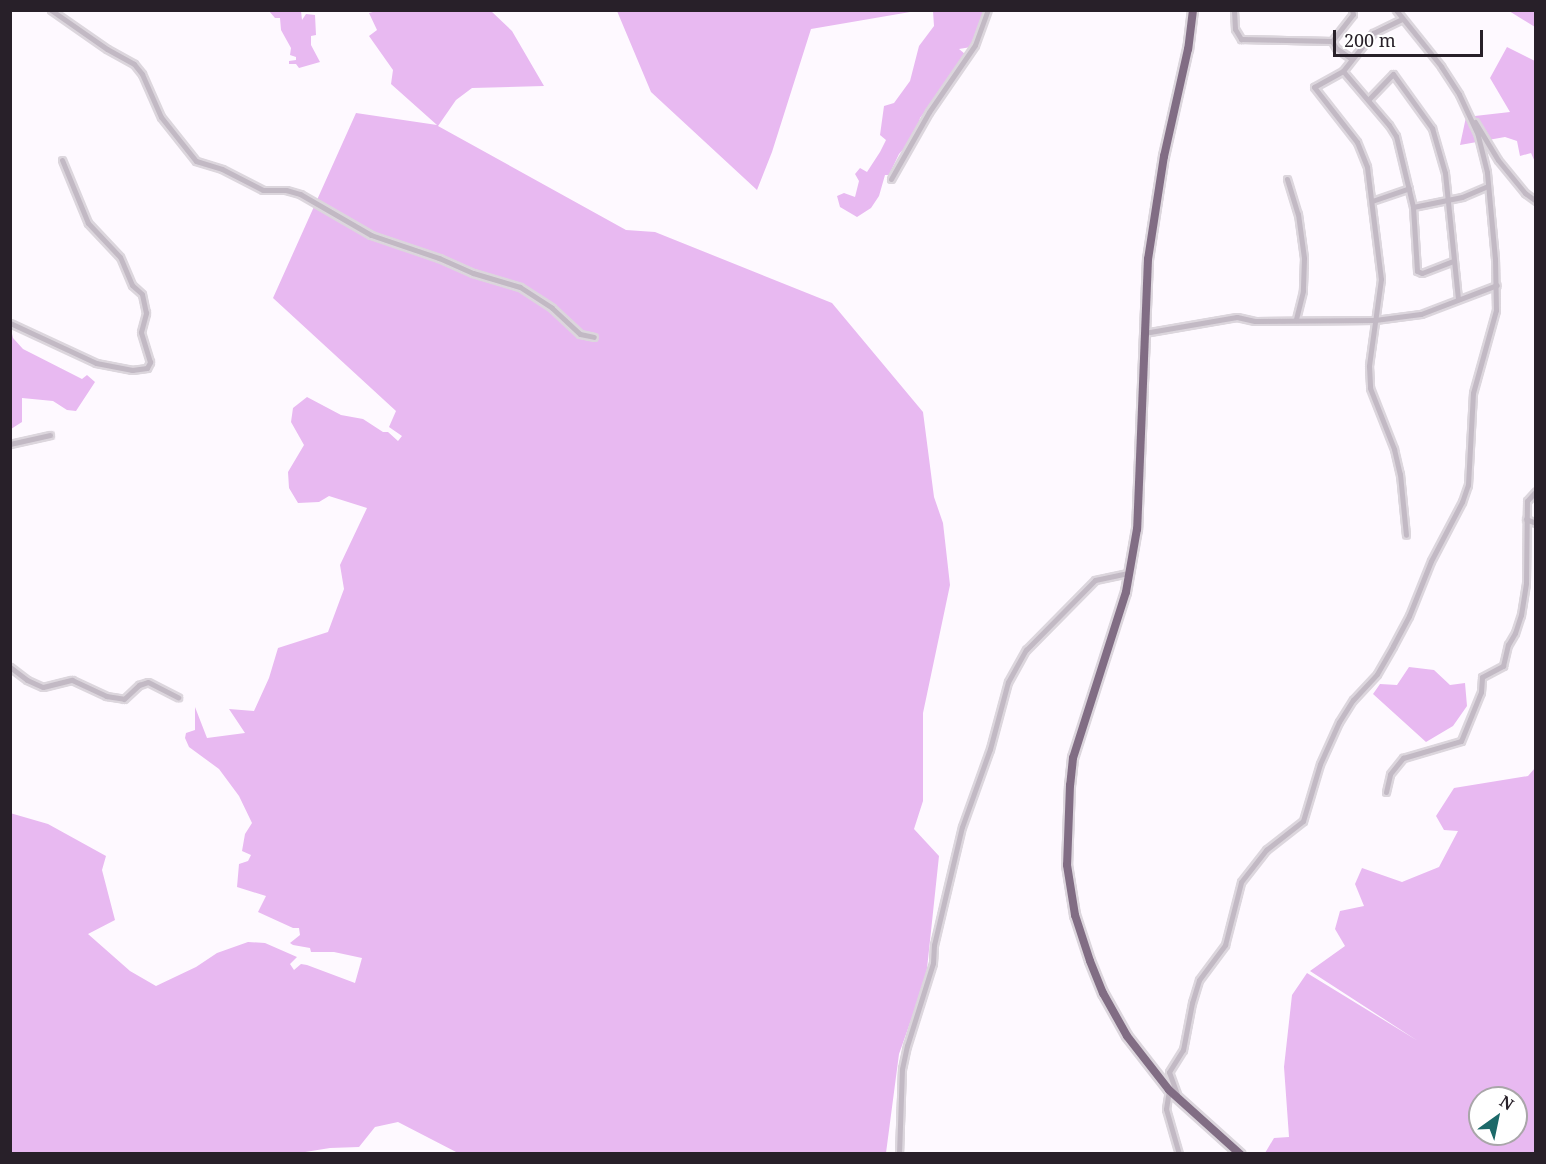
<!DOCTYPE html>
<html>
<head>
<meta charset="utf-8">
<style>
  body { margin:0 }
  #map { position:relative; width:1546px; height:1164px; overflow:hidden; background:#fef9ff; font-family:"Noto Serif",serif }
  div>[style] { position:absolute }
  .green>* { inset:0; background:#e8b9f1 }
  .roads { filter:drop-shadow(2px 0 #dcd6dd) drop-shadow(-2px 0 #dcd6dd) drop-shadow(0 2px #dcd6dd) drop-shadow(0 -2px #dcd6dd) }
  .minor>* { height:5px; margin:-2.5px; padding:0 2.5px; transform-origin:2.5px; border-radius:2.5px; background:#c2b9c4 }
  .highway>* { height:8px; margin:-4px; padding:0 4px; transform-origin:4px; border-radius:4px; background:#816d84 }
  span { translate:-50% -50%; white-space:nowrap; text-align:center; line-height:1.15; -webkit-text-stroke:6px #fff; paint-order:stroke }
  .frame { position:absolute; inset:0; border:12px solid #282029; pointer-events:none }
  .north { position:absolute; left:1468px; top:1086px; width:60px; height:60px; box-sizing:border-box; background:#fff; border:2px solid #a9a6a9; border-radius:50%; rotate:33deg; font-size:16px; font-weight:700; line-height:24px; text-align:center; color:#282029 }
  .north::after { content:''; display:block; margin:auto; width:21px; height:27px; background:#1c6969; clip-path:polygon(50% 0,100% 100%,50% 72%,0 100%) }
  .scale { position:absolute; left:1333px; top:30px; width:150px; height:27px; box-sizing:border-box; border:3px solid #282029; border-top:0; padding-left:8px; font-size:18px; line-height:21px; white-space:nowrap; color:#282029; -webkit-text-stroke:4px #fff; paint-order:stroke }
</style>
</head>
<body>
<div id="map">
  <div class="green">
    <i style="clip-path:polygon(380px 10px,491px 11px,512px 31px,544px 86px,472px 88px,456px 100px,438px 126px,626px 230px,655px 232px,832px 303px,923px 412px,934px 497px,943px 523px,950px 585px,923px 713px,923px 801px,914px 829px,939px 856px,926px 978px,899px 1054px,886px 1153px,458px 1153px,398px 1122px,375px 1127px,359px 1147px,330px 1148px,299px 1153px,11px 1153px,10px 813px,48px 824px,106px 856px,102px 870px,115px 920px,88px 934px,130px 971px,156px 986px,196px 967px,217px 953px,248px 942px,265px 943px,297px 957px,290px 964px,294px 970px,301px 964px,307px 965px,355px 983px,362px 958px,334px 952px,311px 952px,310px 948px,293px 945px,290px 943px,300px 935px,299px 928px,293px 928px,258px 912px,266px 896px,237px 887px,239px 864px,248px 861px,251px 855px,242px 851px,245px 834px,252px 823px,239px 796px,219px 769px,189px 747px,185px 738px,186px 733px,195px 730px,195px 707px,207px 738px,245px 733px,229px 709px,254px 711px,269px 678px,278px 648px,328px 632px,344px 589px,340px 565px,367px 508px,329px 496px,319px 502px,298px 503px,289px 488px,288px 472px,304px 445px,291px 422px,293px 408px,307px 397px,341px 415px,363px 419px,383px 432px,388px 432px,398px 441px,402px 436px,389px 427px,396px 411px,273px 298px,356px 113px,437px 125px,391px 84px,393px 70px,369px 36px,377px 30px,369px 13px)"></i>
    <i style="clip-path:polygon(269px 11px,301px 11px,302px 20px,306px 14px,315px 15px,316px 35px,311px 36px,311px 45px,320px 62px,299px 68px,296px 64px,289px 64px,289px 61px,296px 60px,296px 57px,290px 55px,291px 48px,281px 30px,280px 18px,275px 18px)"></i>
    <i style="clip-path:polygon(617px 11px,916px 11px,811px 29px,772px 152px,757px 190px,651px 92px)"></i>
    <i style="clip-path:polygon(933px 11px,983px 11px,984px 14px,979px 32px,971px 47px,959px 49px,965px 54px,957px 71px,920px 118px,916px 136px,899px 154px,889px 175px,885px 175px,879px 196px,871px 208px,857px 217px,840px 207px,837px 196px,844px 193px,855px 197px,859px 181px,855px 174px,860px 168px,867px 172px,880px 152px,886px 140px,880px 135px,884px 106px,894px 103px,910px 81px,919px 46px,934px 26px)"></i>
    <i style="clip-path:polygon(1509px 11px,1535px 11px,1535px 27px)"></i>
    <i style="clip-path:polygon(1507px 47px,1535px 61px,1535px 162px,1531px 153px,1520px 156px,1517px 141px,1505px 137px,1460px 145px,1466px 117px,1510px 112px,1490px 78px)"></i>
    <i style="clip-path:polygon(10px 325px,13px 338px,23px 349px,82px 379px,87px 375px,95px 382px,76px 411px,67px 410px,53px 401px,22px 398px,22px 422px,11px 429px)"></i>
    <i style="clip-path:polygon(1409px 667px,1434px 670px,1450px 685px,1465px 683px,1467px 706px,1453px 726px,1426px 742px,1373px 694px,1380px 684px,1397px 685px)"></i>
    <i style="clip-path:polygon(evenodd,1535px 768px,1535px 1153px,1265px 1153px,1274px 1138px,1289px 1137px,1284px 1067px,1292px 995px,1307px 973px,1418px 1041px,1310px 971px,1345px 946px,1335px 929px,1340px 911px,1364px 906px,1355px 884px,1362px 868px,1402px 882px,1439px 867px,1458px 831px,1444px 830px,1436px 816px,1454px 788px,1528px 776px,1535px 768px,1480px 1098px,1516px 1098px,1516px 1134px,1480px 1134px,1480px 1098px)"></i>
  </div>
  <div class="roads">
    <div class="minor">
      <i style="left:51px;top:10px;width:68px;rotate:34.9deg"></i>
      <i style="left:107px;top:49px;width:31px;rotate:29deg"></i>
      <i style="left:134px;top:64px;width:13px;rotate:51deg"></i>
      <i style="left:142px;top:74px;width:47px;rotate:66.2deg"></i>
      <i style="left:161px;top:117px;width:56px;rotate:51.5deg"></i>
      <i style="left:196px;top:161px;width:27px;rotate:17deg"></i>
      <i style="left:222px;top:169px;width:46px;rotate:27.1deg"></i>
      <i style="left:263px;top:190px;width:23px"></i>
      <i style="left:286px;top:190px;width:15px;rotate:16deg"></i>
      <i style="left:300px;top:194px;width:82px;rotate:30deg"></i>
      <i style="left:371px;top:235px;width:72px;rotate:18.7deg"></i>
      <i style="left:439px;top:258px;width:37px;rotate:24deg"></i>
      <i style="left:473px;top:273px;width:49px;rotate:16.6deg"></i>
      <i style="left:520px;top:287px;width:38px;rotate:33deg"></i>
      <i style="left:552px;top:308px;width:38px;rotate:43deg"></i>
      <i style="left:580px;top:334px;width:14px;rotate:12deg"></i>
      <i style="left:1234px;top:10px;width:19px;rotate:87deg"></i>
      <i style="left:1235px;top:29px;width:12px;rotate:59deg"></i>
      <i style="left:1241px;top:39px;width:91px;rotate:1.3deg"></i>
      <i style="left:1332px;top:41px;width:34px;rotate:-52deg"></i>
      <i style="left:1353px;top:14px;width:4px;rotate:-104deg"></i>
      <i style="left:1402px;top:19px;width:32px;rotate:154deg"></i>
      <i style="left:1373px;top:33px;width:48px;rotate:128.3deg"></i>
      <i style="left:1343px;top:71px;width:33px;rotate:151deg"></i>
      <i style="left:1314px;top:87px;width:70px;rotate:52deg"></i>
      <i style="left:1357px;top:142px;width:27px;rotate:68deg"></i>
      <i style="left:1367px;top:167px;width:113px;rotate:82.9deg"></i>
      <i style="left:1381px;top:279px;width:88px;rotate:97.9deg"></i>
      <i style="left:1369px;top:366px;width:22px;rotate:87deg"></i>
      <i style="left:1370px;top:388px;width:66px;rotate:68.5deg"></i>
      <i style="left:1394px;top:449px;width:26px;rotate:77deg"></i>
      <i style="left:1400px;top:474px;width:61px;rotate:84.4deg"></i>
      <i style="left:1332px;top:41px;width:8px;rotate:60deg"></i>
      <i style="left:1336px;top:48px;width:19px;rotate:35deg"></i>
      <i style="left:1343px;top:71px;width:71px;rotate:49.6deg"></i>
      <i style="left:1389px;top:125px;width:13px;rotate:58deg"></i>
      <i style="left:1396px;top:136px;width:73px;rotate:76.5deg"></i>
      <i style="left:1413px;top:207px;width:64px;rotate:86.4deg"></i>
      <i style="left:1417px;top:271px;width:5px;rotate:22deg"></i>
      <i style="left:1422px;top:273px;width:33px;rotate:-21deg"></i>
      <i style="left:1368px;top:100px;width:36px;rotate:-46deg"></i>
      <i style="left:1393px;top:74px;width:67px;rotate:54.2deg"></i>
      <i style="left:1432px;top:128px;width:47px;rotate:73.9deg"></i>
      <i style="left:1445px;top:173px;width:127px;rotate:84.1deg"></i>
      <i style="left:1475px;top:122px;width:44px;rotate:58.8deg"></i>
      <i style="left:1498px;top:160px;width:43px;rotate:50.7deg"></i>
      <i style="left:1525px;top:193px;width:14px;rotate:36deg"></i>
      <i style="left:891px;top:179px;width:77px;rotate:-60.4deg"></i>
      <i style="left:929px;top:112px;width:81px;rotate:-55.5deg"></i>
      <i style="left:975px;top:45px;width:37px;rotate:-70deg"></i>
      <i style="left:1287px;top:179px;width:37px;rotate:73deg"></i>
      <i style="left:1298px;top:214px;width:44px;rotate:82.2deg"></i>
      <i style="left:1304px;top:258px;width:33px;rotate:92deg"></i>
      <i style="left:1303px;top:291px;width:30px;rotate:104deg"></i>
      <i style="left:1372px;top:201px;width:39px;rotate:-19deg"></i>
      <i style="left:1413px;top:207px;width:50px;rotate:-11.5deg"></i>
      <i style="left:1462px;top:197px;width:28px;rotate:-23deg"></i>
      <i style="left:10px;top:323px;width:95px;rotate:24.9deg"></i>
      <i style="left:96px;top:363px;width:37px;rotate:11deg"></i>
      <i style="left:132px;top:370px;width:15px;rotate:-8deg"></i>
      <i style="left:147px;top:368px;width:7px;rotate:-63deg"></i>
      <i style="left:150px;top:362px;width:31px;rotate:-107deg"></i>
      <i style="left:141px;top:332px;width:20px;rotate:-75deg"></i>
      <i style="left:146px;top:313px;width:19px;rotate:-102deg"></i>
      <i style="left:142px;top:294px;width:13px;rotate:-138deg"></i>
      <i style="left:132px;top:285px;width:30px;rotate:-113deg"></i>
      <i style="left:120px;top:257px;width:47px;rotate:-133.3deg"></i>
      <i style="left:88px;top:223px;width:68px;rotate:-112.4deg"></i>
      <i style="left:1144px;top:333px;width:94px;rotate:-9.8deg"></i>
      <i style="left:1237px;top:317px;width:18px;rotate:13deg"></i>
      <i style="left:1255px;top:321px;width:120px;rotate:-0.5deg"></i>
      <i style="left:1375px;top:320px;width:46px;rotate:-7.4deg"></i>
      <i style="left:1421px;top:314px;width:81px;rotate:-20.9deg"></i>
      <i style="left:10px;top:444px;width:41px;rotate:-12.7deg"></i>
      <i style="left:1526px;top:519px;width:11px;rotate:22deg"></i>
      <i style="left:10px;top:667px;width:21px;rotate:37deg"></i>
      <i style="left:27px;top:680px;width:17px;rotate:24deg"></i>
      <i style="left:43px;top:687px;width:30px;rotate:-14deg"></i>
      <i style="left:72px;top:680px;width:38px;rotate:25deg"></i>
      <i style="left:106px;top:696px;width:18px;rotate:9deg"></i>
      <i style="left:124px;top:699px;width:21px;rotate:-43deg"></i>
      <i style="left:139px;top:685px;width:9px;rotate:-18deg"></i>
      <i style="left:148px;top:682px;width:34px;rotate:27deg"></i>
      <i style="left:1386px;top:792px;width:18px;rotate:-77deg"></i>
      <i style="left:1390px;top:774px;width:21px;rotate:-51deg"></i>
      <i style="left:1403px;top:758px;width:60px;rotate:-16.3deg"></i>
      <i style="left:1461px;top:741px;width:53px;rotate:-67.8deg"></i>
      <i style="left:1481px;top:692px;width:15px;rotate:-86deg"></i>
      <i style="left:1482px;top:677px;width:24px;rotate:-28deg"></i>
      <i style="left:1503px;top:666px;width:22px;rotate:-77deg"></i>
      <i style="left:1508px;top:645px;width:14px;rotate:-60deg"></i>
      <i style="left:1515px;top:633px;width:19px;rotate:-72deg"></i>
      <i style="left:1521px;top:615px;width:32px;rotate:-81deg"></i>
      <i style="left:1526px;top:583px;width:82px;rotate:-89.3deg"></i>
      <i style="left:1527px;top:501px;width:13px;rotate:-48deg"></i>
      <i style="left:1169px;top:1090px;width:19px;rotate:99deg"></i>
      <i style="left:1166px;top:1109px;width:47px;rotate:73.9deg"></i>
      <i style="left:1177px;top:1094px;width:23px;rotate:-110deg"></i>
      <i style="left:1169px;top:1072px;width:26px;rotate:-58deg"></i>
      <i style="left:1183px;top:1050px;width:48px;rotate:-79.2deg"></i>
      <i style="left:1192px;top:1003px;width:24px;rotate:-73deg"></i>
      <i style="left:1199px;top:980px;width:44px;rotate:-53.4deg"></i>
      <i style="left:1225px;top:945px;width:65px;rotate:-75.7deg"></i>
      <i style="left:1241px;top:882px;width:41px;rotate:-52deg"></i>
      <i style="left:1266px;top:850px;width:47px;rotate:-38.1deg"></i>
      <i style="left:1303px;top:821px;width:59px;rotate:-73.4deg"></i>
      <i style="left:1320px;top:764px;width:46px;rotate:-65.7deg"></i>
      <i style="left:1339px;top:722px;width:26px;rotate:-58deg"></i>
      <i style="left:1353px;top:700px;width:35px;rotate:-47deg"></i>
      <i style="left:1377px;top:674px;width:32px;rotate:-60deg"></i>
      <i style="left:1393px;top:646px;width:34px;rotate:-62deg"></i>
      <i style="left:1409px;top:616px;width:59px;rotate:-68.2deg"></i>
      <i style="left:1431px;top:561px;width:67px;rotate:-62.3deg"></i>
      <i style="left:1462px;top:502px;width:18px;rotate:-71deg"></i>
      <i style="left:1468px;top:485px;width:92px;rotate:-86.9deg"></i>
      <i style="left:1473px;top:393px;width:86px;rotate:-74.5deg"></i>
      <i style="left:1496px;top:310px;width:51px;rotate:-91.1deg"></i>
      <i style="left:1495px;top:259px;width:87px;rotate:-95.3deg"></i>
      <i style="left:1487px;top:172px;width:38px;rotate:-104deg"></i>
      <i style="left:1478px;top:135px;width:45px;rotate:-114.9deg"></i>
      <i style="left:1459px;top:94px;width:33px;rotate:-123deg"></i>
      <i style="left:1441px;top:66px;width:72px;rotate:-128.8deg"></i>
      <i style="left:899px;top:1154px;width:85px;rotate:-88deg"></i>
      <i style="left:902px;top:1069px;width:24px;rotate:-78deg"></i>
      <i style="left:907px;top:1046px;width:87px;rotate:-72.6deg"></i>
      <i style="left:933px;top:963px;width:18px;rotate:-87deg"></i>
      <i style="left:934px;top:945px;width:121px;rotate:-76.7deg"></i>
      <i style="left:962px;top:827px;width:83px;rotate:-70.3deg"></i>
      <i style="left:990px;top:749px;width:69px;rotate:-75deg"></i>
      <i style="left:1008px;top:682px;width:37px;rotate:-61deg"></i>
      <i style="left:1026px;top:650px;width:98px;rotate:-45.4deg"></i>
      <i style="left:1095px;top:580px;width:35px;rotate:-12deg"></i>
    </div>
    <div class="highway">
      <i style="left:1193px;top:10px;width:39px;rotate:97deg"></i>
      <i style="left:1188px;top:49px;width:110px;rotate:102.6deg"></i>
      <i style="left:1164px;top:156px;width:104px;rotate:98.8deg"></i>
      <i style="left:1148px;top:259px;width:270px;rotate:92.3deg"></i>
      <i style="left:1137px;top:529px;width:64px;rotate:99.9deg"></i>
      <i style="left:1126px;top:592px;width:174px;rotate:107.7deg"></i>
      <i style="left:1073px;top:758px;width:27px;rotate:96deg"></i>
      <i style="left:1070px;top:785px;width:80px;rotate:92.1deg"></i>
      <i style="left:1067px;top:865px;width:51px;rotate:80.9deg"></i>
      <i style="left:1075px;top:915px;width:48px;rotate:71.9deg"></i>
      <i style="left:1090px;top:961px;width:35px;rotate:68deg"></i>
      <i style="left:1103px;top:993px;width:49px;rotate:60.8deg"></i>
      <i style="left:1127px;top:1036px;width:68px;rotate:52.1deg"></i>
      <i style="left:1169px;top:1090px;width:96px;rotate:42deg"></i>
    </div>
  </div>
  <div class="frame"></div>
  <div class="north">N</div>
  <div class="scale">200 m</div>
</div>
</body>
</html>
